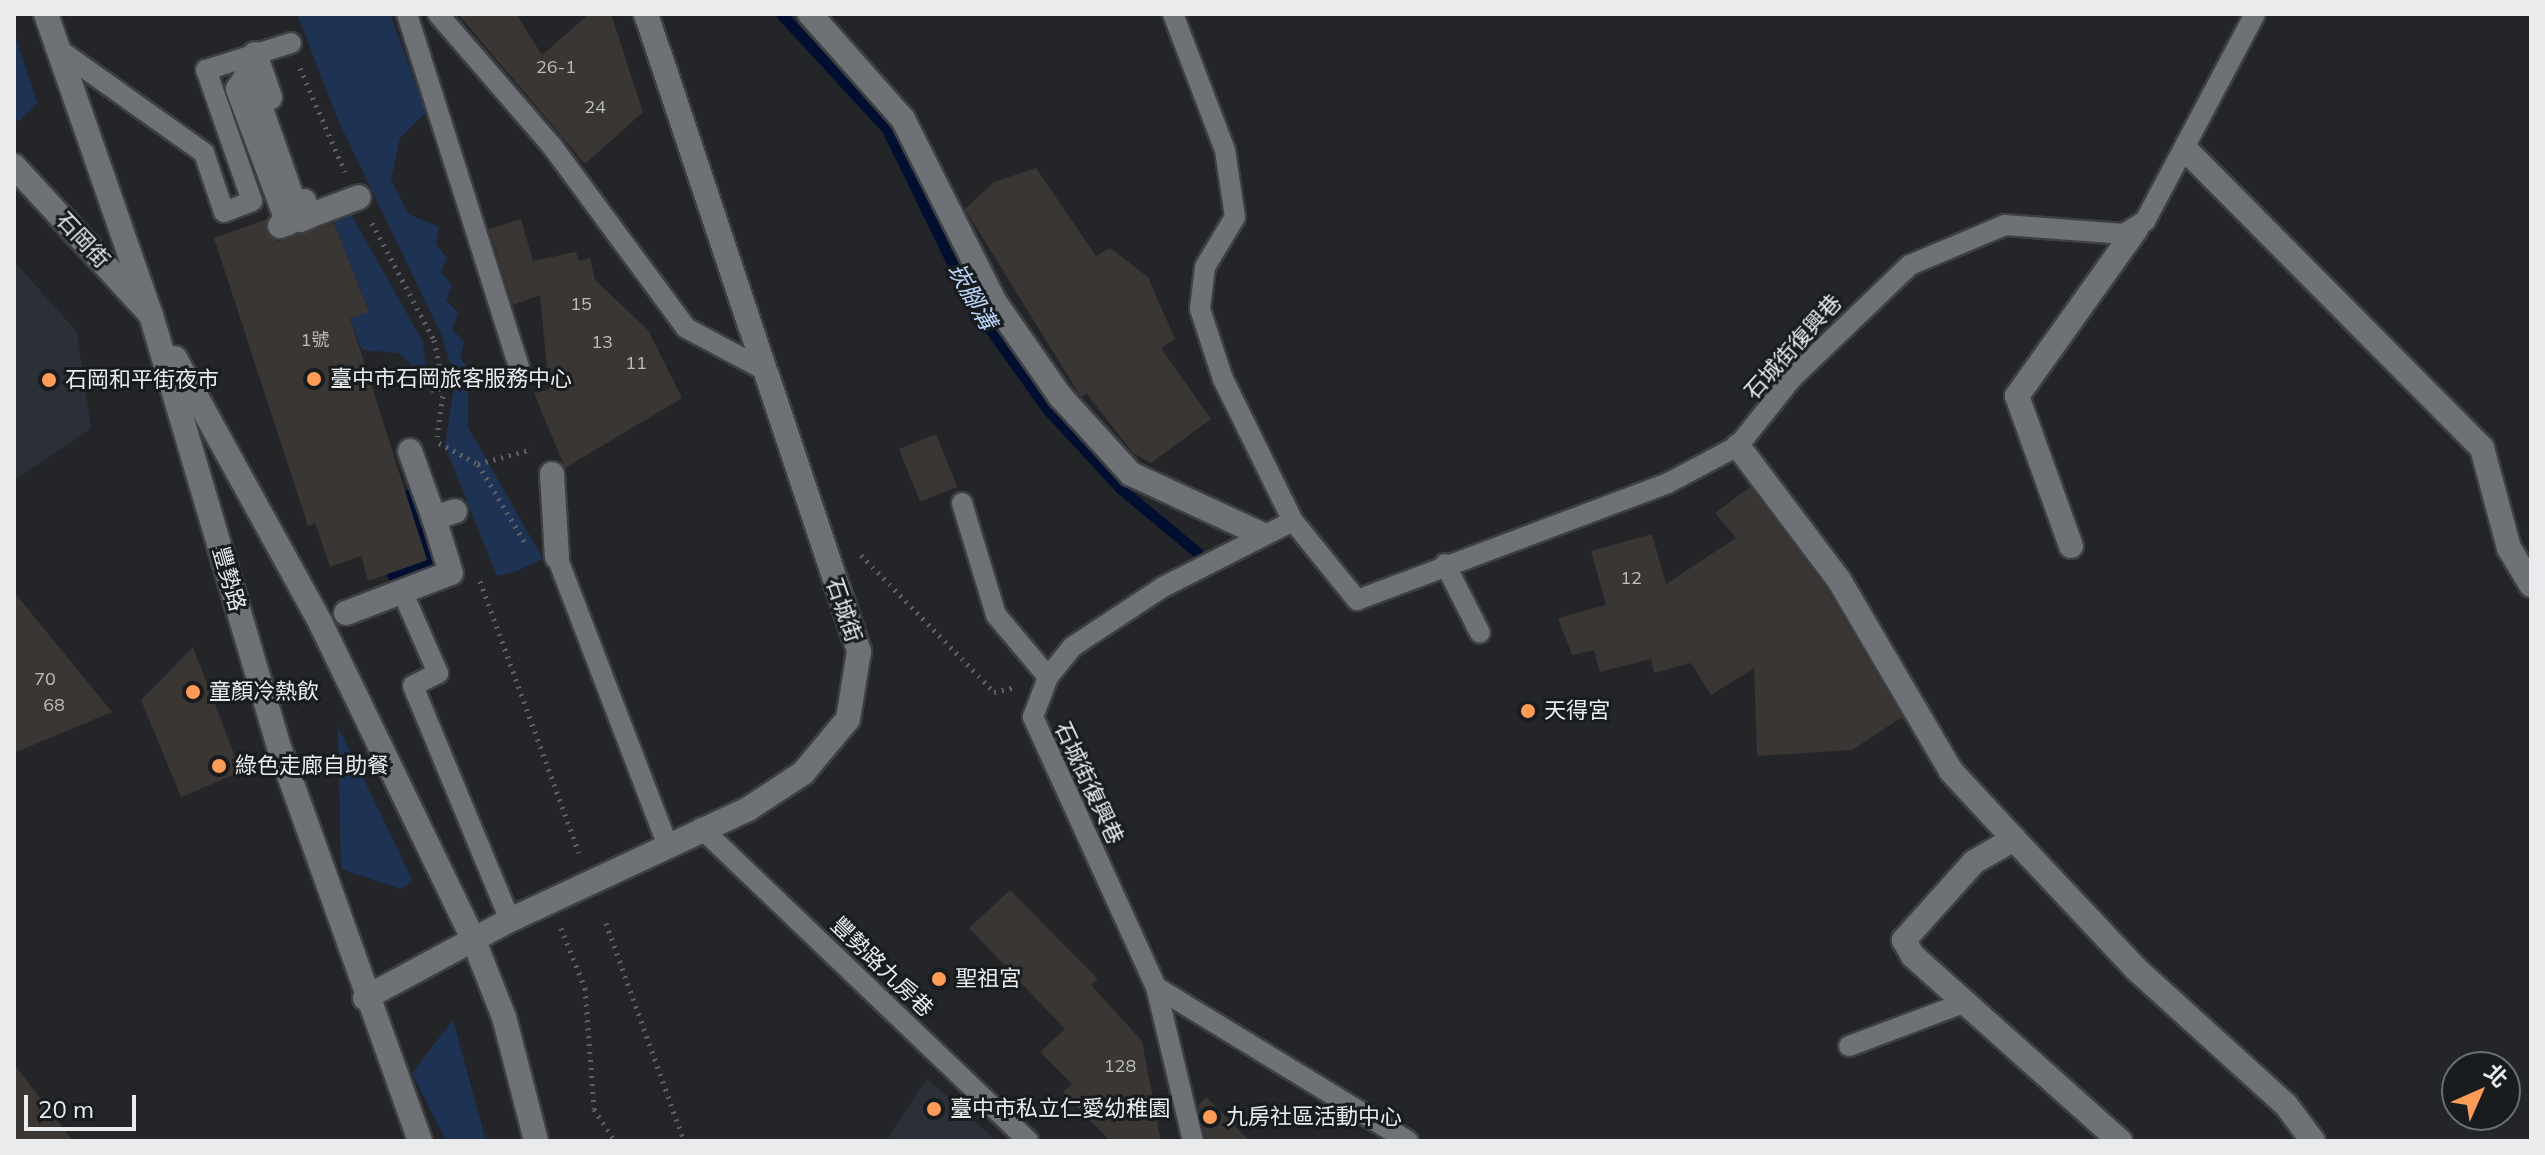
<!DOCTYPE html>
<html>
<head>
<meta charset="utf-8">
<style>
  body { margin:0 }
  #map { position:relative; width:2545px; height:1155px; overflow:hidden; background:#232529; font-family:Mulish,"Noto Sans TC",sans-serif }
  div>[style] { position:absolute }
  .built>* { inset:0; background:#2a2f38 }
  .green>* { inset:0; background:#1e3354 }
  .water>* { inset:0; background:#000f2f }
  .stream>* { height:11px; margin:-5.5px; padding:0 5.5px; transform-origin:5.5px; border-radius:5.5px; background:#000f2f }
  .building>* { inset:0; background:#3a3633; transform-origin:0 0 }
  .path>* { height:5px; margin-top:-2.5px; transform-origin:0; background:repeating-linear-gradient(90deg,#5f6165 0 2px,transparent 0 8px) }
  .roads { filter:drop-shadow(2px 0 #3d3f41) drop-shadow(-2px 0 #3d3f41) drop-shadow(0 2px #3d3f41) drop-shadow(0 -2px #3d3f41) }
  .lane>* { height:20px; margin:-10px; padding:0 10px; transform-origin:10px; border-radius:10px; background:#6e7176 }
  .street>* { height:24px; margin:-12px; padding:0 12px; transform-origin:12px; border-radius:12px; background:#6e7176 }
  .secondary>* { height:24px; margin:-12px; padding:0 12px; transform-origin:12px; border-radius:12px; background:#6e7176 }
  .dots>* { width:22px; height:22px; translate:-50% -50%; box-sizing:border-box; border:4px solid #191c1f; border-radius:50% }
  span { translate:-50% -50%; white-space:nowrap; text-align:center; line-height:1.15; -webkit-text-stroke:6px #191c1f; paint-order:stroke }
  .number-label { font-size:18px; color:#bdbebe }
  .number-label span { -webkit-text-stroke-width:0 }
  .street-label { font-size:22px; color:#e9ebed }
  .poi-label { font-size:22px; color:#e9ebed }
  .left { translate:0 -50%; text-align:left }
  .water-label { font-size:24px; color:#bad3f9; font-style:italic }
  .frame { position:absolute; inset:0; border:16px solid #e9ebed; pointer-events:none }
  .north { position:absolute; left:2441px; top:1051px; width:80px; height:80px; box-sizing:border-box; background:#191c1f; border:2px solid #6c6f71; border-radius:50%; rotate:45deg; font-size:22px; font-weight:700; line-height:32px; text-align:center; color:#e9ebed }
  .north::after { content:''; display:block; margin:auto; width:28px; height:36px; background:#fe9c57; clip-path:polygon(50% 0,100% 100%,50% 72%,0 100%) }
  .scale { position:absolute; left:24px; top:1095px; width:112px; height:36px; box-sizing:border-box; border:4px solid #e9ebed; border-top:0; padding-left:10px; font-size:24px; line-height:28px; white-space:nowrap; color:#e9ebed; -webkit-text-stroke:6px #191c1f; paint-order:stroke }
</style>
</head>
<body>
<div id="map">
  <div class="built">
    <i style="clip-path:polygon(14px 261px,77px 332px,91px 428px,14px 481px)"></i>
    <i style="clip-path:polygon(927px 1078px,997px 1141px,886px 1141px)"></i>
  </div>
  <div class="green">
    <i style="clip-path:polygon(297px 14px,390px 14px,426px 112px,400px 138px,391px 179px,408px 214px,439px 227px,436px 244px,447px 258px,441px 272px,452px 285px,446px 300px,458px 313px,452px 329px,464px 342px,460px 358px,468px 368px,468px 427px,543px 559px,514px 572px,497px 576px,445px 446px,455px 380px,442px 336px,339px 122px)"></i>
    <i style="clip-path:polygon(15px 35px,37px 103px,20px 121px,14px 118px)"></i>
    <i style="clip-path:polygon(348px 209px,423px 342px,427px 380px,398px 353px,362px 350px,350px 318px,369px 311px,331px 216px)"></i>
    <i style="clip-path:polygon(338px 726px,413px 881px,401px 889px,341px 869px)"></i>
    <i style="clip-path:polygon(453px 1020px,486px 1141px,446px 1141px,412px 1073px)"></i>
  </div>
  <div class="water">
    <i style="clip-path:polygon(412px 488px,440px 570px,392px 588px,387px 574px,427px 560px,404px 491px)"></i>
  </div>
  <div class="stream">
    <i style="left:781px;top:14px;width:156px;rotate:47.3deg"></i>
    <i style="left:887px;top:129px;width:195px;rotate:64.1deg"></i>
    <i style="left:972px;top:304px;width:130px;rotate:54.4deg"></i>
    <i style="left:1048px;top:410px;width:108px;rotate:47.3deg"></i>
    <i style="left:1121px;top:489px;width:99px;rotate:39.7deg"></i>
  </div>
  <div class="building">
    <i style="clip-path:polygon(458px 14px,516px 14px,542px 55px,589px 14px,611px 14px,643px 112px,585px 164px)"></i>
    <i style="clip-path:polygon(1036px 168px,1096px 256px,1110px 248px,1148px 277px,1175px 339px,1161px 348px,1211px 419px,1151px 463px,1133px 453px,1087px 394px,1081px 397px,965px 209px,994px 182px)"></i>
    <i style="clip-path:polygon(267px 219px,266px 232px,278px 241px,334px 223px,369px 312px,350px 318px,427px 560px,368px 581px,361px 556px,330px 567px,315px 523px,308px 526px,214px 238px)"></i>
    <i style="clip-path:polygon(521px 219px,533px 261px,576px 252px,579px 261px,590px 258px,595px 280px,648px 330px,682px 398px,565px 468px,534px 393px,549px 390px,540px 295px,513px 305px,489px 229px)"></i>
    <i style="left:936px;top:434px;width:57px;height:40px;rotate:68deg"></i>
    <i style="clip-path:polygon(1750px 487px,1826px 588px,1902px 717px,1852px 750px,1757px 756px,1754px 668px,1711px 695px,1691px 663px,1654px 673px,1651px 659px,1600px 672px,1594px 650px,1572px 655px,1558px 618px,1606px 605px,1591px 551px,1652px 534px,1666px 584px,1736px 538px,1715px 513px)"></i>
    <i style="clip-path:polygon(14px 592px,112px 712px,14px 753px)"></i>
    <i style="clip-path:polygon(193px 647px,241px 772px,181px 797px,141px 700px)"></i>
    <i style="clip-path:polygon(1010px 890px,1098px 979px,1091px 985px,1142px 1041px,1161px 1141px,1110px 1141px,1063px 1092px,1072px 1084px,1040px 1052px,1065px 1029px,969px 928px)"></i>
    <i style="clip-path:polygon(14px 1064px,54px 1116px,73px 1141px,14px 1141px)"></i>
    <i style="clip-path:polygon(1206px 1097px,1250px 1141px,1206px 1141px,1198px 1106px)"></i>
  </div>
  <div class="path">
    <i style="left:300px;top:68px;width:113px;rotate:66.6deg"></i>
    <i style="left:372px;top:223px;width:132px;rotate:62.1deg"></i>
    <i style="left:434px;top:340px;width:49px;rotate:78.2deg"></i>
    <i style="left:444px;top:388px;width:49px;rotate:98.3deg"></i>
    <i style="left:431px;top:390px;width:13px;rotate:-9deg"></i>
    <i style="left:439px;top:443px;width:44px;rotate:28.3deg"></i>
    <i style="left:478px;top:464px;width:90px;rotate:59.1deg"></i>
    <i style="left:478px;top:464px;width:56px;rotate:-15.5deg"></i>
    <i style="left:861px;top:555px;width:191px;rotate:45.8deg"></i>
    <i style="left:994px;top:692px;width:22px;rotate:-13deg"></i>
    <i style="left:480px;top:581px;width:289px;rotate:70deg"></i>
    <i style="left:606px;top:923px;width:232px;rotate:70.3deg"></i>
    <i style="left:561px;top:928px;width:65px;rotate:68.2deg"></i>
    <i style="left:585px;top:988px;width:121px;rotate:85.7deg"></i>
    <i style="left:594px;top:1109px;width:38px;rotate:57deg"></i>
  </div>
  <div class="roads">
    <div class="lane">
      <i style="left:407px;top:14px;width:371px;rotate:72.4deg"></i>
      <i style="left:438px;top:14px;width:174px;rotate:49.2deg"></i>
      <i style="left:552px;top:146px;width:226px;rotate:53.6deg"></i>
      <i style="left:686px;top:328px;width:85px;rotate:28.1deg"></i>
      <i style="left:1173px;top:14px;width:146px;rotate:69.1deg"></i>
      <i style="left:1225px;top:150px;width:68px;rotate:81.5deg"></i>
      <i style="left:1235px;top:217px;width:58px;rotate:121deg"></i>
      <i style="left:1205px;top:267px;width:42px;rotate:96.8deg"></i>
      <i style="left:1200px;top:309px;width:74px;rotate:71.8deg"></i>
      <i style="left:1223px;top:379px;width:158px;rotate:63.8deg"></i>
      <i style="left:55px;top:47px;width:183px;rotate:35.4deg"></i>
      <i style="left:204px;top:153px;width:62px;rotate:71.3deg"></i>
      <i style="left:224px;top:212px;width:30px;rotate:-21deg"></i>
      <i style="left:252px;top:201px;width:139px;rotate:-109.3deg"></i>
      <i style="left:206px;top:70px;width:89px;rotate:-17.6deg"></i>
      <i style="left:962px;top:503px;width:117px;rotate:73.1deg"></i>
      <i style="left:996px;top:615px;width:81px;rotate:50deg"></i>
      <i style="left:557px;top:557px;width:307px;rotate:69deg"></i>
      <i style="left:1445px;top:564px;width:77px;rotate:63.1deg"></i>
      <i style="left:402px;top:591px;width:90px;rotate:66.3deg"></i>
      <i style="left:438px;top:673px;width:28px;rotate:153deg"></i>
      <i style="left:413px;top:686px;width:253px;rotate:67.5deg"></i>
      <i style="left:701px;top:828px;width:453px;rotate:43.7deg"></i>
      <i style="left:1156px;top:987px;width:295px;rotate:31.4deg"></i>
      <i style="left:1849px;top:1046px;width:125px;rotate:-20.6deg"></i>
      <i style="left:1193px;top:1141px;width:158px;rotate:-103.5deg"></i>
      <i style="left:1156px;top:987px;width:297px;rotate:-114.5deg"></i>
      <i style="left:1033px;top:717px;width:43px;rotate:-69.4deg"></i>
      <i style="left:1048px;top:677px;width:38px;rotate:-51deg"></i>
      <i style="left:1072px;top:647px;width:109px;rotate:-33.4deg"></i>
      <i style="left:1163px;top:587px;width:146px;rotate:-26.9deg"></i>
      <i style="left:1293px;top:521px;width:102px;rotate:51deg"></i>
      <i style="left:1357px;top:600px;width:332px;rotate:-20.6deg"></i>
      <i style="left:1668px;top:483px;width:79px;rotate:-27.9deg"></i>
      <i style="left:1738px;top:446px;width:87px;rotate:-51.5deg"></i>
      <i style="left:1792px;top:378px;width:163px;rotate:-43.8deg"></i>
      <i style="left:1910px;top:265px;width:103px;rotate:-22.8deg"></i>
      <i style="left:2005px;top:225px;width:119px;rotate:4.3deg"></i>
      <i style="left:2124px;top:234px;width:25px;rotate:-32deg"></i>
      <i style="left:2145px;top:221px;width:234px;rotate:-62deg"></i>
    </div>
    <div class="street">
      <i style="left:810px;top:14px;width:140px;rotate:48.5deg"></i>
      <i style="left:903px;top:119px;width:203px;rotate:63.4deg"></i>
      <i style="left:994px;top:301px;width:116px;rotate:55.2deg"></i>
      <i style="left:1060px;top:396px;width:105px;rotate:47.7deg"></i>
      <i style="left:1131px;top:474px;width:143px;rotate:24.8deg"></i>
      <i style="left:255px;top:54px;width:46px;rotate:70.8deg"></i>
      <i style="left:2186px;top:150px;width:420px;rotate:45.2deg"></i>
      <i style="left:2482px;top:448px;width:104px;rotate:74.9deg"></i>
      <i style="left:2509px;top:548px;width:43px;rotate:59.3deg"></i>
      <i style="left:14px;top:166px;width:202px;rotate:47.4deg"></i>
      <i style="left:304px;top:201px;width:16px;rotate:72deg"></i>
      <i style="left:309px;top:216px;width:53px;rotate:-20.8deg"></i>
      <i style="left:280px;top:226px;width:9px;rotate:-21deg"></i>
      <i style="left:288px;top:223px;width:143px;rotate:-110.5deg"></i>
      <i style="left:238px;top:89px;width:11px;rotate:-56deg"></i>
      <i style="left:244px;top:80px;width:11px;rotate:34deg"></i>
      <i style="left:253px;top:86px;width:142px;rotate:70.7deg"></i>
      <i style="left:300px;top:220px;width:10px;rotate:-24deg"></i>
      <i style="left:1738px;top:446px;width:168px;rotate:53deg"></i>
      <i style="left:1839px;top:580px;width:221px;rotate:59.6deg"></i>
      <i style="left:1951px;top:771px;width:93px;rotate:47.2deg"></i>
      <i style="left:2014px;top:839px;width:46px;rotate:150.1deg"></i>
      <i style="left:1974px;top:862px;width:105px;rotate:131.9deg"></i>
      <i style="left:1904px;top:940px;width:18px;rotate:61deg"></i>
      <i style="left:1913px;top:956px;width:278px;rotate:41.8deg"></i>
      <i style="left:410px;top:451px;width:71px;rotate:70.3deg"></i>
      <i style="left:552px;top:474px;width:83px;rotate:86.6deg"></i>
      <i style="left:2071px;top:546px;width:159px;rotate:-109.8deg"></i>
      <i style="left:2017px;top:396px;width:205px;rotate:-54.5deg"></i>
      <i style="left:346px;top:613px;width:112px;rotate:-20.9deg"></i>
      <i style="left:451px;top:573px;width:58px;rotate:-107.2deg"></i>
      <i style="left:434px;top:518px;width:22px;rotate:-18deg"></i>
      <i style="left:2014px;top:839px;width:177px;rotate:46.8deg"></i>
      <i style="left:2135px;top:968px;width:204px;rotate:42.2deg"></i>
      <i style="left:2286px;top:1105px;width:45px;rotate:53.1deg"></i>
    </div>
    <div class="secondary">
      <i style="left:46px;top:14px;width:319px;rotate:70.8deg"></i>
      <i style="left:151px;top:315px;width:451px;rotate:73.5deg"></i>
      <i style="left:279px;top:747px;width:418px;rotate:70.3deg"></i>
      <i style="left:175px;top:358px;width:303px;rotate:61.2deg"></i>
      <i style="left:321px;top:624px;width:352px;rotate:64.2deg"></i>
      <i style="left:474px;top:941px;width:82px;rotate:68.5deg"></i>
      <i style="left:504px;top:1017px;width:128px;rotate:75.5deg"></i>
      <i style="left:365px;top:998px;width:165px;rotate:-28.3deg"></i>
      <i style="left:510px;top:920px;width:263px;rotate:-25deg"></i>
      <i style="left:748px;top:809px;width:66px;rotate:-33.2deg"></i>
      <i style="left:803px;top:773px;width:70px;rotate:-50.2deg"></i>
      <i style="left:848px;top:719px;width:69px;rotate:-80.8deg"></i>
      <i style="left:859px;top:651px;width:672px;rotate:-108.49deg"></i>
    </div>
  </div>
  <div class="dots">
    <i style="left:314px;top:379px;background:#fe9c57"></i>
    <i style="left:49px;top:380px;background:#fe9c57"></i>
    <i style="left:193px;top:692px;background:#fe9c57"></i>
    <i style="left:1528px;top:711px;background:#fe9c57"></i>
    <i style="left:219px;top:766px;background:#fe9c57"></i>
    <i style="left:939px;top:979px;background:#fe9c57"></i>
    <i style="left:934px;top:1109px;background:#fe9c57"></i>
    <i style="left:1210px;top:1117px;background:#fe9c57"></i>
  </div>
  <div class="number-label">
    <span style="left:556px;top:67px">26-1</span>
    <span style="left:595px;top:107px">24</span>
    <span style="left:581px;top:304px">15</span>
    <span style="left:315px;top:340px">1號</span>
    <span style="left:602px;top:342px">13</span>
    <span style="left:636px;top:363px">11</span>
    <span style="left:1631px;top:578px">12</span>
    <span style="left:45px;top:679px">70</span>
    <span style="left:54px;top:705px">68</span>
    <span style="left:1120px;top:1066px">128</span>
  </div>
  <div class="street-label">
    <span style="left:83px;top:240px;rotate:47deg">石岡街</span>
    <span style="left:1793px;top:347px;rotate:-48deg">石城街復興巷</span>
    <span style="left:229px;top:579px;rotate:74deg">豐勢路</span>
    <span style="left:844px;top:610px;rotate:71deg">石城街</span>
    <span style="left:1089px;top:783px;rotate:65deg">石城街復興巷</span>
    <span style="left:882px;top:967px;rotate:44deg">豐勢路九房巷</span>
  </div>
  <div class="poi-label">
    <span class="left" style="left:330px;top:379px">臺中市石岡旅客服務中心</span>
    <span class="left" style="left:65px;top:380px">石岡和平街夜市</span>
    <span class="left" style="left:209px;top:692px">童顏冷熱飲</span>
    <span class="left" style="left:1544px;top:711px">天得宮</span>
    <span class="left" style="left:235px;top:766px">綠色走廊自助餐</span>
    <span class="left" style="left:955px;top:979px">聖祖宮</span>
    <span class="left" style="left:950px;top:1109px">臺中市私立仁愛幼稚園</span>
    <span class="left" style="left:1226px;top:1117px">九房社區活動中心</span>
  </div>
  <div class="water-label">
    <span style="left:972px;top:296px;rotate:60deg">崁腳溝</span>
  </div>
  <div class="frame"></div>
  <div class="north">北</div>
  <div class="scale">20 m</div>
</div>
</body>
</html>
